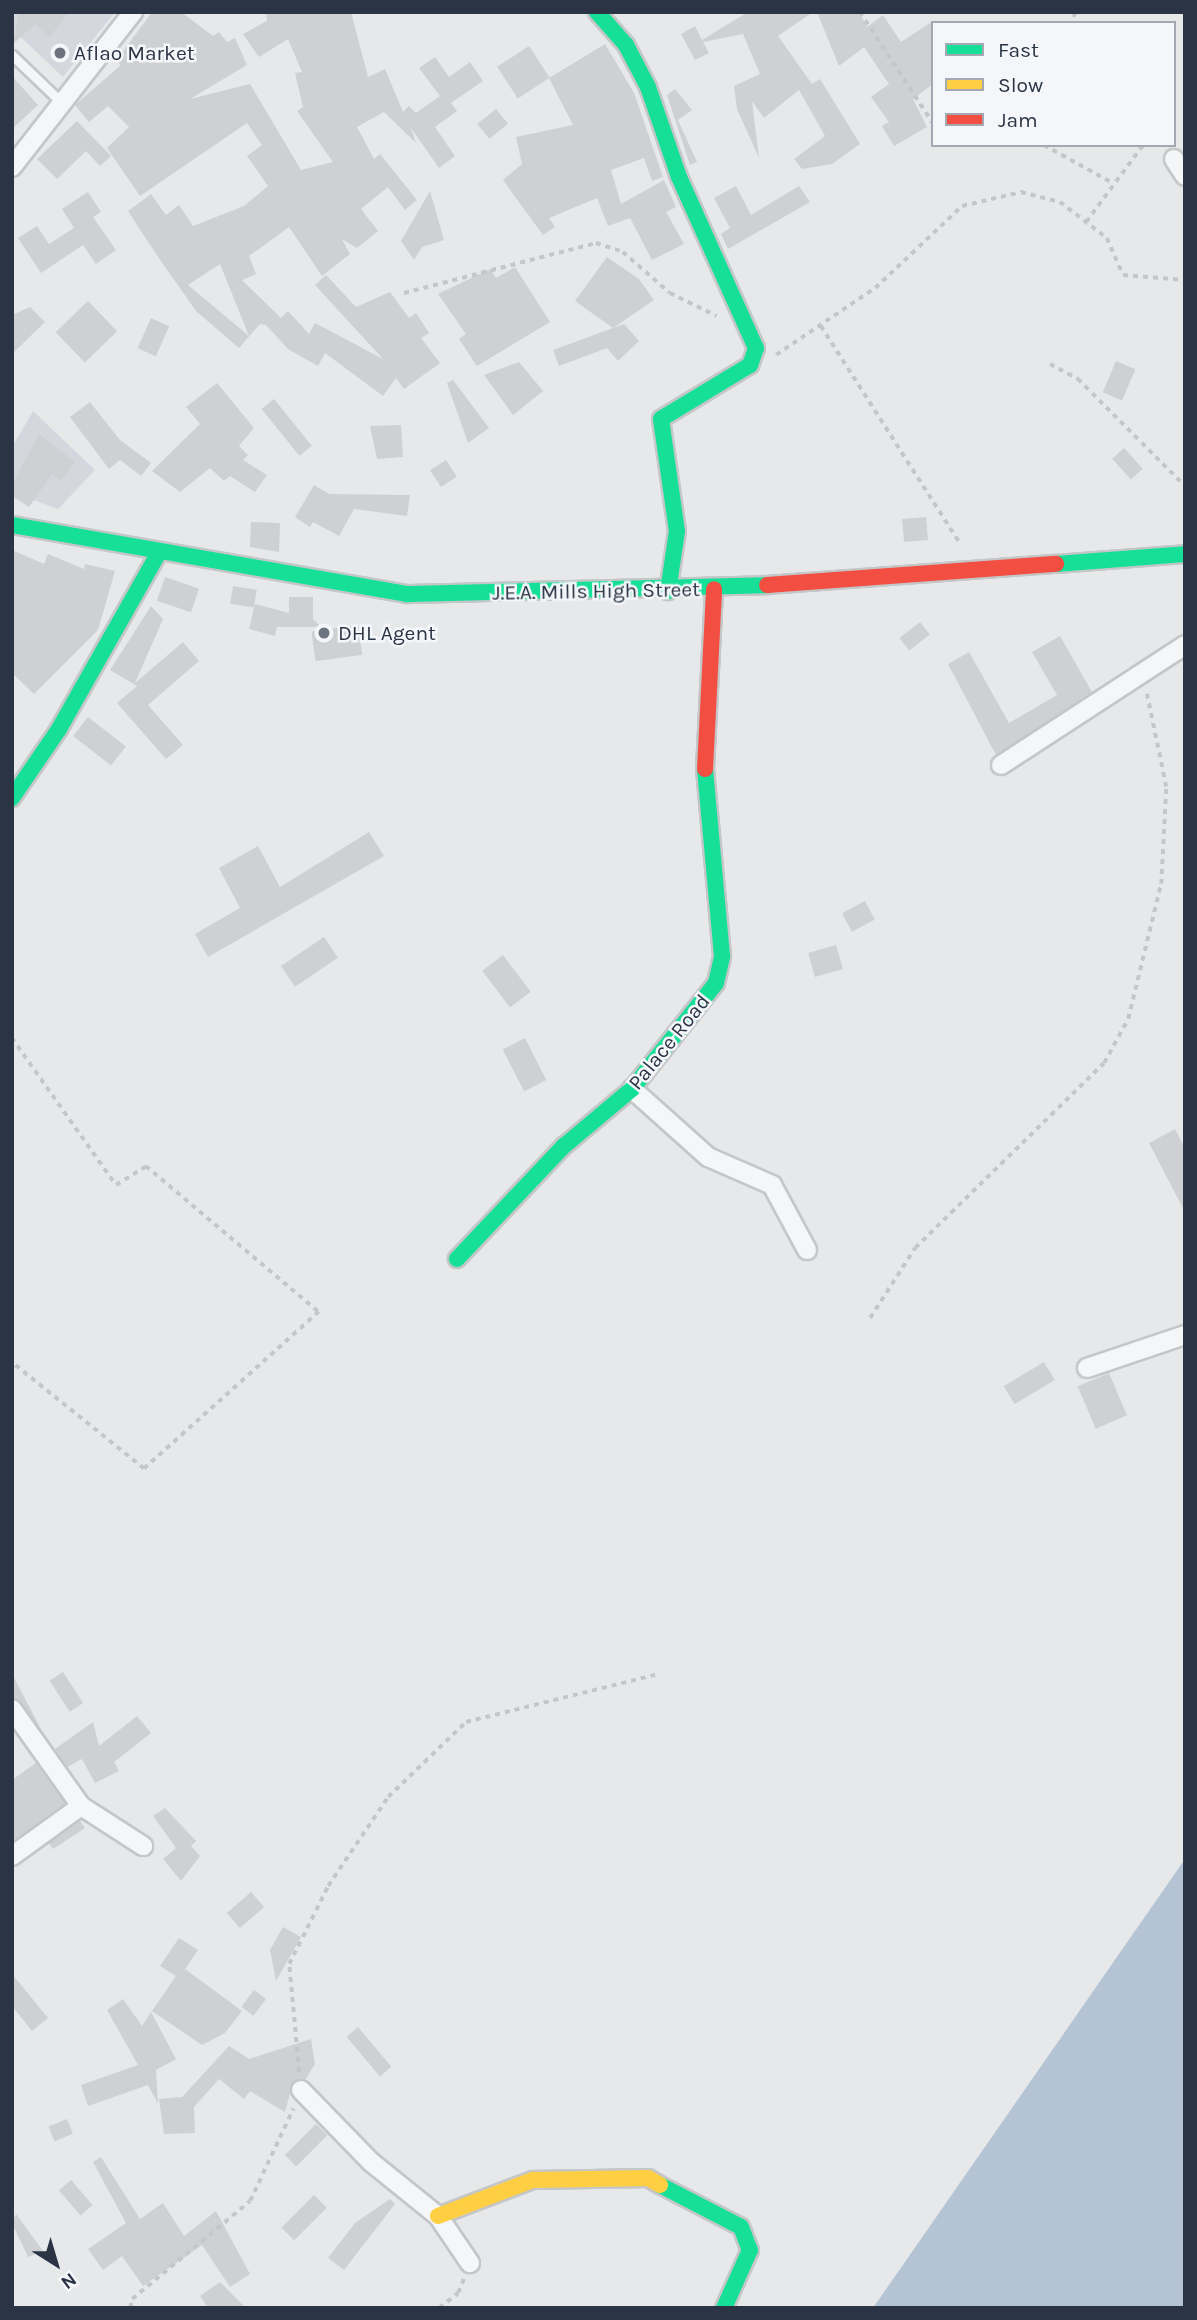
<!DOCTYPE html>
<html>
<head>
<meta charset="utf-8">
<style>
  body { margin:0 }
  #map { position:relative; width:1197px; height:2320px; overflow:hidden; background:#e6e8ea; font-family:Karla,sans-serif }
  div>[style] { position:absolute }
  .built>* { inset:0; background:#d4d7dd }
  .water>* { inset:0; background:#b4c4d5 }
  .building>* { inset:0; background:#ced0d3; transform-origin:0 0 }
  .path>* { height:3.5px; margin-top:-1.75px; transform-origin:0; background:repeating-linear-gradient(90deg,#c5c6ca 0 5px,transparent 0 10px) }
  .roads { filter:drop-shadow(2px 0 #c4c6c8) drop-shadow(-2px 0 #c4c6c8) drop-shadow(0 2px #c4c6c8) drop-shadow(0 -2px #c4c6c8) }
  .lane>* { height:9px; margin:-4.5px; padding:0 4.5px; transform-origin:4.5px; border-radius:4.5px; background:#f5f6f7 }
  .street>* { height:18px; margin:-9px; padding:0 9px; transform-origin:9px; border-radius:9px; background:#f5f6f7 }
  .fast>* { height:16px; margin:-8px; padding:0 8px; transform-origin:8px; border-radius:8px; background:#16e098 }
  .slow>* { height:16px; margin:-8px; padding:0 8px; transform-origin:8px; border-radius:8px; background:#ffcf43 }
  .jam>* { height:16px; margin:-8px; padding:0 8px; transform-origin:8px; border-radius:8px; background:#f24e42 }
  .dots>* { width:19px; height:19px; translate:-50% -50%; box-sizing:border-box; border:4px solid #f4f6f9; border-radius:50% }
  span { translate:-50% -50%; white-space:nowrap; text-align:center; line-height:1.15; -webkit-text-stroke:5px #f4f6f9; paint-order:stroke }
  .poi-label { font-size:21px; color:#2b3445 }
  .left { translate:0 -50%; text-align:left }
  .street-label { font-size:21px; color:#2b3445 }
  .frame { position:absolute; inset:0; border:14px solid #2b3445; pointer-events:none }
  .legend { position:absolute; left:931px; top:21px; width:245px; height:126px; box-sizing:border-box; background:#f4f6f9; border:2px solid #a4a8b1; margin:0; padding:9px 12px; list-style:none; font-size:21px; color:#2b3445 }
  .legend li { display:flex; align-items:center; gap:14px; height:35px }
  .legend b { width:35px; border:2px solid #a4a8b1 }
  .north { position:absolute; left:21px; top:2229px; width:70px; height:70px; -webkit-text-stroke:5px #f4f6f9; paint-order:stroke; rotate:143deg; font-size:19px; font-weight:700; line-height:28px; text-align:center; color:#2b3445 }
  .north::after { content:''; display:block; margin:auto; width:24px; height:32px; background:#2b3445; clip-path:polygon(50% 0,100% 100%,50% 72%,0 100%) }
</style>
</head>
<body>
<div id="map">
  <div class="built">
    <i style="clip-path:polygon(12px 12px,115px 12px,63px 77px,12px 29px)"></i>
    <i style="clip-path:polygon(33px 411px,95px 470px,58px 509px,12px 492px,12px 447px)"></i>
  </div>
  <div class="water">
    <i style="clip-path:polygon(1185px 1859px,1185px 2308px,873px 2308px)"></i>
  </div>
  <div class="building">
    <i style="clip-path:polygon(19px 12px,69px 12px,50px 37px,35px 24px,12px 45px)"></i>
    <i style="clip-path:polygon(evenodd,152px 12px,181px 12px,213px 36px,219px 32px,227px 42px,235px 38px,247px 65px,190px 99px,250px 84px,301px 170px,333px 162px,297px 111px,303px 107px,295px 73px,302px 72px,288px 39px,259px 57px,243px 34px,267px 21px,266px 12px,351px 12px,368px 77px,385px 69px,403px 112px,409px 106px,416px 113px,440px 96px,419px 68px,435px 57px,449px 77px,470px 62px,483px 81px,451px 103px,457px 111px,435px 127px,455px 156px,439px 168px,411px 128px,416px 143px,384px 112px,357px 127px,374px 159px,380px 154px,417px 200px,405px 210px,388px 187px,361px 209px,378px 231px,357px 248px,342px 239px,350px 254px,322px 276px,289px 227px,249px 256px,256px 274px,242px 280px,281px 318px,288px 311px,309px 334px,315px 323px,383px 359px,315px 285px,326px 275px,356px 307px,390px 292px,409px 318px,416px 313px,429px 333px,421px 338px,440px 363px,404px 389px,396px 378px,383px 396px,325px 353px,318px 366px,288px 349px,266px 325px,260px 324px,239px 348px,196px 311px,156px 254px,128px 211px,151px 194px,166px 215px,179px 205px,193px 226px,244px 206px,268px 186px,247px 156px,262px 145px,247px 123px,140px 196px,107px 148px,129px 127px,108px 106px,89px 122px,75px 105px,121px 65px,116px 61px,152px 12px,220px 264px,249px 336px,188px 285px,220px 264px)"></i>
    <i style="clip-path:polygon(748px 12px,813px 12px,778px 36px,812px 84px,820px 79px,860px 144px,832px 164px,802px 169px,794px 159px,825px 136px,799px 90px,764px 118px,752px 101px,759px 158px,737px 109px,734px 86px,760px 74px,743px 34px,703px 42px,709px 53px,695px 60px,681px 34px,695px 26px,702px 40px)"></i>
    <i style="clip-path:polygon(817px 12px,859px 12px,867px 27px,883px 15px,901px 42px,933px 21px,933px 84px,913px 99px,927px 127px,894px 146px,882px 126px,889px 122px,871px 97px,889px 84px,864px 47px,839px 66px)"></i>
    <i style="clip-path:polygon(605px 44px,634px 93px,663px 177px,652px 181px,644px 158px,611px 170px,621px 204px,664px 180px,676px 207px,666px 212px,684px 244px,652px 260px,630px 218px,608px 226px,597px 198px,549px 218px,555px 227px,543px 235px,503px 180px,522px 164px,516px 137px,573px 125px,549px 78px)"></i>
    <i style="left:529px;top:46px;width:38px;height:38px;rotate:57deg"></i>
    <i style="clip-path:polygon(12px 76px,38px 105px,12px 129px)"></i>
    <i style="clip-path:polygon(675px 89px,692px 110px,678px 120px,697px 162px,690px 165px,667px 95px)"></i>
    <i style="left:496px;top:109px;width:19px;height:24px;rotate:51deg"></i>
    <i style="clip-path:polygon(77px 121px,111px 156px,100px 166px,86px 151px,57px 179px,37px 159px)"></i>
    <i style="clip-path:polygon(736px 186px,751px 215px,799px 186px,810px 202px,728px 249px,721px 234px,730px 228px,714px 198px)"></i>
    <i style="clip-path:polygon(430px 191px,444px 240px,422px 247px,414px 260px,401px 241px)"></i>
    <i style="clip-path:polygon(88px 192px,101px 212px,93px 217px,116px 250px,96px 264px,83px 245px,41px 273px,18px 238px,37px 226px,49px 244px,74px 228px,62px 209px)"></i>
    <i style="clip-path:polygon(607px 257px,639px 279px,654px 300px,613px 328px,575px 301px)"></i>
    <i style="clip-path:polygon(515px 267px,550px 322px,477px 366px,459px 339px,466px 334px,438px 294px,490px 269px,496px 278px)"></i>
    <i style="left:88px;top:301px;width:42px;height:45px;rotate:46deg"></i>
    <i style="clip-path:polygon(30px 307px,45px 322px,12px 354px,12px 315px)"></i>
    <i style="left:151px;top:318px;width:20px;height:33px;rotate:24deg"></i>
    <i style="clip-path:polygon(624px 324px,639px 341px,618px 361px,607px 348px,559px 366px,553px 350px)"></i>
    <i style="left:1116px;top:361px;width:21px;height:34px;rotate:23deg"></i>
    <i style="clip-path:polygon(519px 362px,543px 391px,513px 415px,484px 375px)"></i>
    <i style="clip-path:polygon(453px 380px,489px 428px,468px 443px,447px 383px)"></i>
    <i style="clip-path:polygon(217px 383px,254px 428px,239px 446px,248px 455px,243px 460px,267px 475px,255px 492px,230px 476px,224px 481px,210px 468px,180px 492px,152px 471px,200px 424px,186px 407px)"></i>
    <i style="left:274px;top:399px;width:60px;height:16px;rotate:51deg"></i>
    <i style="clip-path:polygon(90px 402px,120px 440px,151px 463px,141px 476px,120px 460px,109px 469px,70px 417px)"></i>
    <i style="clip-path:polygon(401px 425px,403px 457px,377px 459px,370px 426px)"></i>
    <i style="clip-path:polygon(39px 434px,75px 462px,61px 481px,52px 474px,29px 507px,12px 496px,12px 485px)"></i>
    <i style="left:1124px;top:448px;width:28px;height:16px;rotate:48deg"></i>
    <i style="left:446px;top:460px;width:20px;height:19px;rotate:57deg"></i>
    <i style="clip-path:polygon(314px 485px,329px 494px,410px 495px,407px 516px,354px 509px,339px 536px,313px 522px,310px 527px,295px 517px)"></i>
    <i style="left:926px;top:517px;width:23px;height:24px;rotate:85deg"></i>
    <i style="clip-path:polygon(251px 522px,280px 523px,279px 552px,250px 547px)"></i>
    <i style="clip-path:polygon(12px 550px,44px 564px,48px 554px,84px 569px,85px 564px,115px 571px,98px 630px,34px 694px,12px 673px)"></i>
    <i style="left:165px;top:577px;width:36px;height:25px;rotate:19deg"></i>
    <i style="left:233px;top:586px;width:24px;height:18px;rotate:9deg"></i>
    <i style="clip-path:polygon(289px 597px,313px 597px,313px 619px,321px 627px,277px 627px,275px 636px,249px 629px,255px 604px,289px 613px)"></i>
    <i style="clip-path:polygon(151px 606px,163px 619px,135px 683px,183px 642px,199px 661px,148px 705px,183px 745px,166px 759px,117px 703px,137px 686px,110px 670px)"></i>
    <i style="left:920px;top:622px;width:16px;height:26px;rotate:52deg"></i>
    <i style="left:358px;top:625px;width:30px;height:47px;rotate:82deg"></i>
    <i style="clip-path:polygon(1060px 636px,1092px 692px,996px 755px,948px 664px,969px 652px,1009px 723px,1057px 695px,1032px 652px)"></i>
    <i style="left:88px;top:717px;width:48px;height:24px;rotate:38deg"></i>
    <i style="clip-path:polygon(369px 832px,384px 856px,208px 957px,195px 934px,240px 908px,219px 868px,258px 846px,280px 887px)"></i>
    <i style="left:865px;top:901px;width:21px;height:26px;rotate:62deg"></i>
    <i style="left:324px;top:937px;width:25px;height:52px;rotate:56deg"></i>
    <i style="left:836px;top:945px;width:25px;height:29px;rotate:74deg"></i>
    <i style="left:503px;top:955px;width:46px;height:26px;rotate:53deg"></i>
    <i style="left:525px;top:1038px;width:47px;height:25px;rotate:63deg"></i>
    <i style="clip-path:polygon(1175px 1129px,1185px 1148px,1185px 1212px,1149px 1143px)"></i>
    <i style="left:1044px;top:1362px;width:21px;height:47px;rotate:59deg"></i>
    <i style="left:1109px;top:1373px;width:46px;height:34px;rotate:67deg"></i>
    <i style="left:63px;top:1672px;width:37px;height:16px;rotate:57deg"></i>
    <i style="clip-path:polygon(12px 1674px,41px 1729px,12px 1698px)"></i>
    <i style="clip-path:polygon(137px 1716px,151px 1733px,114px 1762px,119px 1771px,95px 1783px,82px 1759px,67px 1767px,55px 1749px,93px 1722px,99px 1746px)"></i>
    <i style="clip-path:polygon(36px 1763px,65px 1803px,12px 1842px,12px 1780px)"></i>
    <i style="clip-path:polygon(165px 1808px,196px 1841px,191px 1846px,200px 1856px,181px 1881px,163px 1859px,176px 1848px,153px 1816px)"></i>
    <i style="clip-path:polygon(80px 1821px,85px 1828px,53px 1849px,49px 1843px)"></i>
    <i style="left:251px;top:1892px;width:20px;height:32px;rotate:49deg"></i>
    <i style="clip-path:polygon(283px 1927px,301px 1937px,276px 1981px,270px 1950px)"></i>
    <i style="clip-path:polygon(179px 1938px,198px 1950px,185px 1969px,242px 2011px,225px 2033px,202px 2045px,152px 2011px,176px 1976px,160px 1966px)"></i>
    <i style="clip-path:polygon(12px 1974px,48px 2018px,32px 2031px,12px 2006px)"></i>
    <i style="left:254px;top:1990px;width:15px;height:21px;rotate:37deg"></i>
    <i style="clip-path:polygon(123px 1999px,142px 2026px,151px 2012px,176px 2059px,156px 2070px,158px 2104px,148px 2085px,88px 2106px,81px 2085px,138px 2065px,107px 2010px)"></i>
    <i style="left:358px;top:2027px;width:52px;height:15px;rotate:50deg"></i>
    <i style="clip-path:polygon(311px 2039px,315px 2064px,305px 2080px,293px 2082px,285px 2112px,250px 2091px,244px 2099px,219px 2079px,194px 2107px,195px 2133px,164px 2134px,159px 2099px,182px 2097px,229px 2046px,249px 2059px)"></i>
    <i style="left:67px;top:2119px;width:16px;height:20px;rotate:68deg"></i>
    <i style="left:316px;top:2124px;width:16px;height:44px;rotate:45deg"></i>
    <i style="clip-path:polygon(101px 2157px,140px 2219px,163px 2203px,184px 2236px,216px 2211px,250px 2274px,230px 2287px,202px 2245px,143px 2286px,122px 2256px,103px 2270px,88px 2249px,126px 2223px,93px 2162px)"></i>
    <i style="left:71px;top:2180px;width:33px;height:16px;rotate:49deg"></i>
    <i style="left:314px;top:2195px;width:18px;height:46px;rotate:45deg"></i>
    <i style="clip-path:polygon(390px 2199px,395px 2204px,344px 2270px,328px 2258px,355px 2223px)"></i>
    <i style="clip-path:polygon(16px 2214px,43px 2251px,28px 2257px,12px 2223px)"></i>
    <i style="clip-path:polygon(220px 2282px,246px 2308px,208px 2308px,200px 2296px)"></i>
  </div>
  <div class="path">
    <i style="left:860px;top:12px;width:133px;rotate:56.7deg"></i>
    <i style="left:1074px;top:12px;width:11px;rotate:80deg"></i>
    <i style="left:1044px;top:145px;width:77px;rotate:28.9deg"></i>
    <i style="left:1086px;top:222px;width:96px;rotate:-53.5deg"></i>
    <i style="left:404px;top:293px;width:198px;rotate:-14.6deg"></i>
    <i style="left:596px;top:243px;width:28px;rotate:18deg"></i>
    <i style="left:623px;top:252px;width:62px;rotate:41.1deg"></i>
    <i style="left:670px;top:293px;width:52px;rotate:26.1deg"></i>
    <i style="left:821px;top:326px;width:260px;rotate:57.4deg"></i>
    <i style="left:776px;top:355px;width:120px;rotate:-34.1deg"></i>
    <i style="left:875px;top:288px;width:120px;rotate:-43.3deg"></i>
    <i style="left:962px;top:206px;width:61px;rotate:-13.3deg"></i>
    <i style="left:1021px;top:192px;width:40px;rotate:14.4deg"></i>
    <i style="left:1060px;top:202px;width:59px;rotate:37.5deg"></i>
    <i style="left:1107px;top:238px;width:40px;rotate:66.6deg"></i>
    <i style="left:1123px;top:275px;width:62px;rotate:4.6deg"></i>
    <i style="left:1050px;top:364px;width:32px;rotate:28deg"></i>
    <i style="left:1078px;top:379px;width:151px;rotate:45deg"></i>
    <i style="left:12px;top:1038px;width:180px;rotate:54.7deg"></i>
    <i style="left:116px;top:1185px;width:36px;rotate:-32deg"></i>
    <i style="left:146px;top:1166px;width:226px;rotate:40.2deg"></i>
    <i style="left:319px;top:1312px;width:235px;rotate:138.1deg"></i>
    <i style="left:144px;top:1469px;width:169px;rotate:-141.2deg"></i>
    <i style="left:870px;top:1318px;width:83px;rotate:-57.3deg"></i>
    <i style="left:915px;top:1248px;width:264px;rotate:-44.4deg"></i>
    <i style="left:1104px;top:1063px;width:50px;rotate:-61.4deg"></i>
    <i style="left:1128px;top:1019px;width:139px;rotate:-76.3deg"></i>
    <i style="left:1161px;top:884px;width:97px;rotate:-87deg"></i>
    <i style="left:1166px;top:787px;width:99px;rotate:-101.7deg"></i>
    <i style="left:299px;top:2072px;width:108px;rotate:-95.3deg"></i>
    <i style="left:289px;top:1964px;width:87px;rotate:-63.4deg"></i>
    <i style="left:328px;top:1886px;width:107px;rotate:-56deg"></i>
    <i style="left:388px;top:1797px;width:108px;rotate:-43.9deg"></i>
    <i style="left:466px;top:1722px;width:199px;rotate:-14deg"></i>
    <i style="left:130px;top:2308px;width:9px;rotate:-77deg"></i>
    <i style="left:132px;top:2299px;width:153px;rotate:-39.7deg"></i>
    <i style="left:250px;top:2201px;width:102px;rotate:-64.9deg"></i>
    <i style="left:439px;top:2308px;width:24px;rotate:-38deg"></i>
    <i style="left:458px;top:2293px;width:16px;rotate:-68deg"></i>
  </div>
  <div class="roads">
    <div class="lane">
      <i style="left:12px;top:55px;width:69px;rotate:43.8deg"></i>
    </div>
    <div class="street">
      <i style="left:1174px;top:159px;width:20px;rotate:57deg"></i>
      <i style="left:12px;top:167px;width:197px;rotate:-52deg"></i>
      <i style="left:1001px;top:765px;width:220px;rotate:-33.1deg"></i>
      <i style="left:632px;top:1089px;width:102px;rotate:41.8deg"></i>
      <i style="left:708px;top:1157px;width:70px;rotate:23.6deg"></i>
      <i style="left:772px;top:1185px;width:74px;rotate:61.7deg"></i>
      <i style="left:1087px;top:1368px;width:103px;rotate:-18.6deg"></i>
      <i style="left:12px;top:1709px;width:119px;rotate:54.6deg"></i>
      <i style="left:81px;top:1806px;width:85px;rotate:144.1deg"></i>
      <i style="left:81px;top:1806px;width:74px;rotate:32.8deg"></i>
      <i style="left:301px;top:2090px;width:100px;rotate:45.8deg"></i>
      <i style="left:371px;top:2162px;width:86px;rotate:38.9deg"></i>
      <i style="left:438px;top:2216px;width:57px;rotate:55.8deg"></i>
    </div>
    <div class="fast">
      <i style="left:597px;top:12px;width:44px;rotate:48.7deg"></i>
      <i style="left:626px;top:45px;width:47px;rotate:62.4deg"></i>
      <i style="left:648px;top:87px;width:95px;rotate:71deg"></i>
      <i style="left:679px;top:177px;width:188px;rotate:65.8deg"></i>
      <i style="left:756px;top:348px;width:18px;rotate:109deg"></i>
      <i style="left:750px;top:365px;width:104px;rotate:148.8deg"></i>
      <i style="left:661px;top:419px;width:113px;rotate:81.9deg"></i>
      <i style="left:677px;top:531px;width:61px;rotate:98.5deg"></i>
      <i style="left:12px;top:525px;width:401px;rotate:9.9deg"></i>
      <i style="left:407px;top:594px;width:360px;rotate:-1.4deg"></i>
      <i style="left:1056px;top:564px;width:129px;rotate:-4.4deg"></i>
      <i style="left:12px;top:798px;width:83px;rotate:-55.7deg"></i>
      <i style="left:59px;top:729px;width:201px;rotate:-60.5deg"></i>
      <i style="left:457px;top:1259px;width:156px;rotate:-46.6deg"></i>
      <i style="left:564px;top:1146px;width:89px;rotate:-40deg"></i>
      <i style="left:632px;top:1089px;width:135px;rotate:-51.6deg"></i>
      <i style="left:716px;top:983px;width:28px;rotate:-77deg"></i>
      <i style="left:722px;top:956px;width:188px;rotate:-95.2deg"></i>
      <i style="left:660px;top:2185px;width:91px;rotate:27.4deg"></i>
      <i style="left:741px;top:2227px;width:25px;rotate:69deg"></i>
      <i style="left:750px;top:2250px;width:64px;rotate:114.1deg"></i>
    </div>
    <div class="slow">
      <i style="left:438px;top:2216px;width:102px;rotate:-20.8deg"></i>
      <i style="left:533px;top:2180px;width:115px;rotate:-1deg"></i>
      <i style="left:648px;top:2178px;width:14px;rotate:30deg"></i>
    </div>
    <div class="jam">
      <i style="left:767px;top:585px;width:290px;rotate:-4.2deg"></i>
      <i style="left:705px;top:769px;width:180px;rotate:-87.1deg"></i>
    </div>
  </div>
  <div class="dots">
    <i style="left:60px;top:53px;background:#6c737f"></i>
    <i style="left:324px;top:633px;background:#6c737f"></i>
  </div>
  <div class="poi-label">
    <span class="left" style="left:74px;top:53px">Aflao Market</span>
    <span class="left" style="left:338px;top:633px">DHL Agent</span>
  </div>
  <div class="street-label">
    <span style="left:596px;top:591px;rotate:-1deg">J.E.A. Mills High Street</span>
    <span style="left:669px;top:1042px;rotate:-51deg">Palace Road</span>
  </div>
  <div class="frame"></div>
  <ul class="legend">
  <li><b style="height:9px;background:#16e098"></b>Fast</li>
  <li><b style="height:9px;background:#ffcf43"></b>Slow</li>
  <li><b style="height:9px;background:#f24e42"></b>Jam</li>
  </ul>
  <div class="north">N</div>
</div>
</body>
</html>
